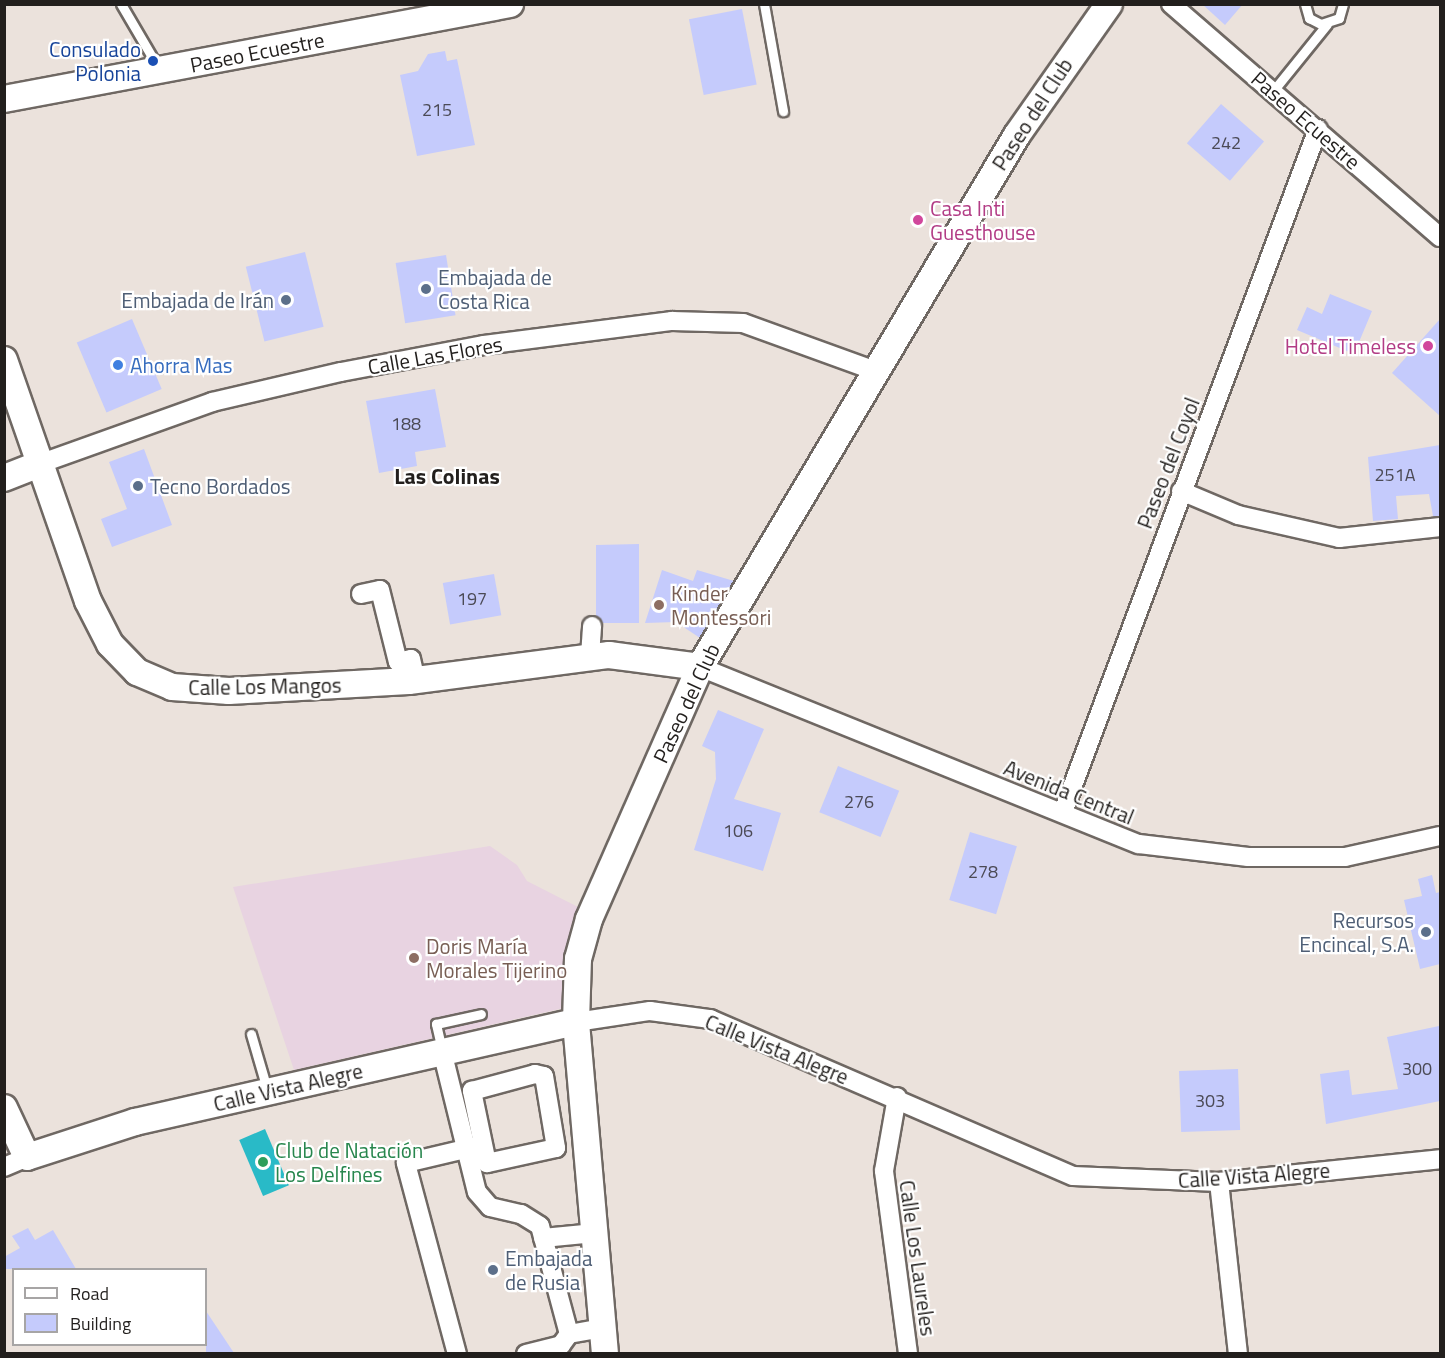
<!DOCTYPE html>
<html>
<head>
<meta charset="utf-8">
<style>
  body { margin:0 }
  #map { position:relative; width:1445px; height:1358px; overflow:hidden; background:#ebe2dc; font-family:"Titillium Web",sans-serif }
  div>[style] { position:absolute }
  .education>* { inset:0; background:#e8d3e1 }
  .water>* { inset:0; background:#29bac7; transform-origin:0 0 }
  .building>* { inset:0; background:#c5cbfc; transform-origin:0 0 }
  .roads { filter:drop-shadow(2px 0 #6f6863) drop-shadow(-2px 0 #6f6863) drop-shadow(0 2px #6f6863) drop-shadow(0 -2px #6f6863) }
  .lane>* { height:9px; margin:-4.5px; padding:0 4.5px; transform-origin:4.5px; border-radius:4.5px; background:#fff }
  .street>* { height:18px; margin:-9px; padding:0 9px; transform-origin:9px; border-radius:9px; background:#fff }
  .secondary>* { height:26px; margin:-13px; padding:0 13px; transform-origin:13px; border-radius:13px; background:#fff }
  .dots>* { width:16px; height:16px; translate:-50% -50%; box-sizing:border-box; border:3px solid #fff; border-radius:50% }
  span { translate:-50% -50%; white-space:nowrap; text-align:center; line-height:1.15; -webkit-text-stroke:4.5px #fff; paint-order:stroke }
  .number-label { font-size:18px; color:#4b4a55 }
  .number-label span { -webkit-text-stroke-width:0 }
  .transit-label { font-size:21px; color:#164399 }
  .right { translate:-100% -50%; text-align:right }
  .street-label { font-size:21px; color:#221f1d }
  .hotel-label { font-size:21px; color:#b23c85 }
  .left { translate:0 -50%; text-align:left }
  .service-label { font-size:21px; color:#4e5e75 }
  .shop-label { font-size:21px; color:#366cbe }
  .education-label { font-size:21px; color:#785e54 }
  .leisure-label { font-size:21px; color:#27864d }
  .neighbourhood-label { font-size:22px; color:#221f1d; font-weight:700 }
  .frame { position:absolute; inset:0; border:6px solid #221f1d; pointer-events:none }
  .legend { position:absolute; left:12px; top:1268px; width:195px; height:78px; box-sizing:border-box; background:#fff; border:2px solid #a7a5a5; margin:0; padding:8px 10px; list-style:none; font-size:18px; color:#221f1d }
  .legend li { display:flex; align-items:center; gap:12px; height:30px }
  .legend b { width:30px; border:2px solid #a7a5a5 }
</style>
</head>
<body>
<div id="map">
  <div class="education">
    <i style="clip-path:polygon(490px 846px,517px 865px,527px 881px,578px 907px,564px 1008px,294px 1070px,233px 887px)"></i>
  </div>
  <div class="water">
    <i style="left:265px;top:1129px;width:61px;height:28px;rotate:67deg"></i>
  </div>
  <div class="building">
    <i style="clip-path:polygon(1202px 4px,1243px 4px,1225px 25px)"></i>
    <i style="left:742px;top:9px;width:77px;height:54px;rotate:79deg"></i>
    <i style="clip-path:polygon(445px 51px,447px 61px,457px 59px,475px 145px,417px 156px,400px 75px,418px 71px,428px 54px)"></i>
    <i style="left:1221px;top:104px;width:57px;height:52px;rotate:41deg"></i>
    <i style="left:305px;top:252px;width:77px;height:61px;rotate:76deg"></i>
    <i style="left:446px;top:255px;width:61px;height:51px;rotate:81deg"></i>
    <i style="clip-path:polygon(1330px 294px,1372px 311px,1354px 354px,1297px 330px,1307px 307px,1322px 314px)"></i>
    <i style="left:132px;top:319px;width:76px;height:60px;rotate:67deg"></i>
    <i style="clip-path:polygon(1440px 319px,1440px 416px,1392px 373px)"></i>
    <i style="clip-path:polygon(435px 389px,446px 447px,415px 452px,417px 466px,379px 473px,366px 401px)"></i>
    <i style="clip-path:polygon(1440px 445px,1440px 516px,1433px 516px,1429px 494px,1396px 496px,1398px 519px,1373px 521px,1368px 457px)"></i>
    <i style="clip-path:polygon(144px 449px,172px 525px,112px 547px,101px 519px,127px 509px,109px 462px)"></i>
    <i style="clip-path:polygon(639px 544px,639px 623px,603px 623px,596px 616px,596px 545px)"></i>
    <i style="clip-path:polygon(662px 570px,693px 581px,697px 570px,734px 581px,700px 638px,676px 622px,645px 623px)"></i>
    <i style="left:494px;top:574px;width:42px;height:52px;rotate:80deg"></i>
    <i style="clip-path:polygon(718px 710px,764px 729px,734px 799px,781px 813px,763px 871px,694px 850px,716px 779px,715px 752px,702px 746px)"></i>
    <i style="left:838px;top:766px;width:66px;height:50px;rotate:22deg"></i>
    <i style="left:970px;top:832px;width:49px;height:71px;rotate:17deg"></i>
    <i style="clip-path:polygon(1432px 875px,1436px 893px,1440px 892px,1440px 964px,1420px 969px,1404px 900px,1422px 896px,1418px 879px)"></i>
    <i style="clip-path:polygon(1439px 1026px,1440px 1101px,1326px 1124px,1320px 1074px,1349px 1070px,1352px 1095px,1398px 1089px,1387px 1037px)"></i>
    <i style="left:1238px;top:1069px;width:61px;height:59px;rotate:88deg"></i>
    <i style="clip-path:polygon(28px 1228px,35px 1240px,53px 1230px,76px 1269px,4px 1269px,4px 1257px,20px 1248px,12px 1236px)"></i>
    <i style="clip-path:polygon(206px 1311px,234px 1353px,206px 1353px)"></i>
  </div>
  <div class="roads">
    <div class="lane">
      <i style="left:121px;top:4px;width:73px;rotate:59.6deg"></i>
      <i style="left:764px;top:4px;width:109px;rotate:79.9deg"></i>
      <i style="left:1305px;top:4px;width:15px;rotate:74deg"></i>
      <i style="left:1309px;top:18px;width:13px;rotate:27deg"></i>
      <i style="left:1321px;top:24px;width:19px;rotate:-18deg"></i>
      <i style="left:1339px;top:18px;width:15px;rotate:-74deg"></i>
      <i style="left:1273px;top:91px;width:86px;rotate:-51.1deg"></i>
      <i style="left:251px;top:1034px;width:57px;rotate:73.8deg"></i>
      <i style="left:442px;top:1050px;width:27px;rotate:-103deg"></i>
      <i style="left:436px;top:1024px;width:46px;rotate:-12.5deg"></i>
    </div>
    <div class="street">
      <i style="left:1171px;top:4px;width:356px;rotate:40.9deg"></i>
      <i style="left:42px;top:463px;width:181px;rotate:-19.7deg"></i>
      <i style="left:212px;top:402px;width:132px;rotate:-13.1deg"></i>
      <i style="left:341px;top:372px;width:146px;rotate:-10.7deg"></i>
      <i style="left:484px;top:345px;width:190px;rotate:-7.3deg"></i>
      <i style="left:672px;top:321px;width:71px;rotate:1.6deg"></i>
      <i style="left:743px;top:323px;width:138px;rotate:19.9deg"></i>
      <i style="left:1181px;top:491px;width:62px;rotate:22.8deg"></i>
      <i style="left:1238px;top:515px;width:104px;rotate:12.8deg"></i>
      <i style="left:1339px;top:538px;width:102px;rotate:-6.2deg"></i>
      <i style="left:361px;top:594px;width:19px;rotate:-12deg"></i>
      <i style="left:380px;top:590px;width:74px;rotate:76deg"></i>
      <i style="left:398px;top:662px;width:13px;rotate:-13deg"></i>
      <i style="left:411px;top:659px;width:22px;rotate:77deg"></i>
      <i style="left:590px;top:656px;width:30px;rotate:-86deg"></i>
      <i style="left:700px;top:667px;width:473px;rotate:22deg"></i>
      <i style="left:1139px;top:844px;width:110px;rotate:6.8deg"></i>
      <i style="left:1248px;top:857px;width:97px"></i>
      <i style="left:1345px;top:857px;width:97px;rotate:-12.5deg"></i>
      <i style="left:1063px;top:812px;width:729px;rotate:-69.53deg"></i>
      <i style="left:576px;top:1022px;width:75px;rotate:-8.5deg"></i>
      <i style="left:650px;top:1011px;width:61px;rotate:7.6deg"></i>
      <i style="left:710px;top:1019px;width:395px;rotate:23.4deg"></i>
      <i style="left:1073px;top:1176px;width:146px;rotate:2.4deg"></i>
      <i style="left:1219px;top:1182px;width:222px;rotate:-5.9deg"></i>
      <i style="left:442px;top:1051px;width:145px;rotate:76.1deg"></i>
      <i style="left:477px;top:1192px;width:20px;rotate:49deg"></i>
      <i style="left:490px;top:1207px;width:32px;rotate:13deg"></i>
      <i style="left:521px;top:1214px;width:22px;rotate:32deg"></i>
      <i style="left:540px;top:1226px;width:112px;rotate:75deg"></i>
      <i style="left:535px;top:1074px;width:9px;rotate:13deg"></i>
      <i style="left:544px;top:1076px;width:73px;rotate:80.5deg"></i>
      <i style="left:556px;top:1148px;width:71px;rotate:167.7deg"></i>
      <i style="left:487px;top:1163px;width:74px;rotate:-101.8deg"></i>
      <i style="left:472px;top:1091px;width:65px;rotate:-15.1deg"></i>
      <i style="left:897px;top:1097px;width:75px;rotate:100deg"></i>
      <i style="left:884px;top:1171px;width:185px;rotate:82.5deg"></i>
      <i style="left:4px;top:1167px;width:25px;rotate:-23deg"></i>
      <i style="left:1219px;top:1182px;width:173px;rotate:83.7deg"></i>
      <i style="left:543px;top:1238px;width:52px;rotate:-5.5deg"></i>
      <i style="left:457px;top:1354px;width:198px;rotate:-105deg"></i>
      <i style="left:406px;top:1163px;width:74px;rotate:-13.3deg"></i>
      <i style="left:526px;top:1354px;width:36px;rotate:-14deg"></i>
      <i style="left:561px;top:1345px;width:14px;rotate:-54deg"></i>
      <i style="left:569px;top:1334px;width:35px;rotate:-10deg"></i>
    </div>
    <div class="secondary">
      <i style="left:4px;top:99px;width:515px;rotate:-10.63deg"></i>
      <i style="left:4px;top:360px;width:255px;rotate:70.8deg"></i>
      <i style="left:88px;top:601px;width:48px;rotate:62.9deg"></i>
      <i style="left:110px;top:644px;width:39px;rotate:46deg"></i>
      <i style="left:137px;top:672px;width:38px;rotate:23deg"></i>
      <i style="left:172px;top:687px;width:57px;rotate:4deg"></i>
      <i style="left:229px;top:691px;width:180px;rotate:-3.2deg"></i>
      <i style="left:409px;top:681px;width:202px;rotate:-7.4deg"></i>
      <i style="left:609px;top:655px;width:92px;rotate:7.5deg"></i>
      <i style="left:4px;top:478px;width:41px;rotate:-21.5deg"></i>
      <i style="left:4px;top:1108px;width:54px;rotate:64.9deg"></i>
      <i style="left:27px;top:1157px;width:114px;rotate:-18deg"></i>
      <i style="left:135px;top:1122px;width:452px;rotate:-12.8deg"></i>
      <i style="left:605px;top:1354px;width:333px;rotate:-95deg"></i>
      <i style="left:576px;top:1022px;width:63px;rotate:-88.2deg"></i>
      <i style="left:578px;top:959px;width:41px;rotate:-74.6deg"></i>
      <i style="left:589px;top:919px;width:275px;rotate:-66.2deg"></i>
      <i style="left:700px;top:667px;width:619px;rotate:-59.21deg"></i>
      <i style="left:1017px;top:135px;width:160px;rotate:-54.9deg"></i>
    </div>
  </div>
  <div class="dots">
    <i style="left:153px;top:61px;background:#1a4fb4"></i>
    <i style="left:918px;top:220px;background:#d1479c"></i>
    <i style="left:426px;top:289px;background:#5c6f8a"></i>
    <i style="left:286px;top:300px;background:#5c6f8a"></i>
    <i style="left:1428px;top:346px;background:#d1479c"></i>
    <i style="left:118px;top:365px;background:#3f7fe0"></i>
    <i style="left:138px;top:486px;background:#5c6f8a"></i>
    <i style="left:659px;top:605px;background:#8d6e63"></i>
    <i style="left:1426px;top:932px;background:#5c6f8a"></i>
    <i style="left:414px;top:958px;background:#8d6e63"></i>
    <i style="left:263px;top:1162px;background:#2e9e5b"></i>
    <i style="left:493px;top:1270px;background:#5c6f8a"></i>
  </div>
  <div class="number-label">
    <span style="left:437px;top:110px">215</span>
    <span style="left:1226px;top:143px">242</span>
    <span style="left:406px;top:424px">188</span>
    <span style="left:1395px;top:475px">251A</span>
    <span style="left:472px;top:599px">197</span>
    <span style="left:859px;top:802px">276</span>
    <span style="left:738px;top:831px">106</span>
    <span style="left:983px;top:872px">278</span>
    <span style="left:1417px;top:1069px">300</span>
    <span style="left:1210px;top:1101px">303</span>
  </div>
  <div class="transit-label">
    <span class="right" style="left:141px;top:61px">Consulado<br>Polonia</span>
  </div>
  <div class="street-label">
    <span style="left:257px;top:52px;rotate:-11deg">Paseo Ecuestre</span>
    <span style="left:1032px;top:114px;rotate:-57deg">Paseo del Club</span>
    <span style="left:1306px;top:120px;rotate:41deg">Paseo Ecuestre</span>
    <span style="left:435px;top:355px;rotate:-10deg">Calle Las Flores</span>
    <span style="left:1168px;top:463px;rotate:-69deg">Paseo del Coyol</span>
    <span style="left:265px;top:686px;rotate:-1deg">Calle Los Mangos</span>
    <span style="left:686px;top:703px;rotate:-65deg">Paseo del Club</span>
    <span style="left:1069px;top:792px;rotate:22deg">Avenida Central</span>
    <span style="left:777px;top:1049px;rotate:22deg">Calle Vista Alegre</span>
    <span style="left:288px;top:1087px;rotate:-13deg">Calle Vista Alegre</span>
    <span style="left:1254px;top:1175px;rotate:-4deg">Calle Vista Alegre</span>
    <span style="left:918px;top:1258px;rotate:82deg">Calle Los Laureles</span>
  </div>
  <div class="hotel-label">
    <span class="left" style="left:930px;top:220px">Casa Inti<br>Guesthouse</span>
    <span class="right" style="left:1416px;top:346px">Hotel Timeless</span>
  </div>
  <div class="service-label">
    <span class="left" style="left:438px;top:289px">Embajada de<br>Costa Rica</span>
    <span class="right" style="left:274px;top:300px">Embajada de Irán</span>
    <span class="left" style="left:150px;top:486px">Tecno Bordados</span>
    <span class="right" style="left:1414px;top:932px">Recursos<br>Encincal, S.A.</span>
    <span class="left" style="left:505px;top:1270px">Embajada<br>de Rusia</span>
  </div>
  <div class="shop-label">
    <span class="left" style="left:130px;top:365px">Ahorra Mas</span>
  </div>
  <div class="education-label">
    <span class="left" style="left:671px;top:605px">Kinder<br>Montessori</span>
    <span class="left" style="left:426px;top:958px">Doris María<br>Morales Tijerino</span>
  </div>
  <div class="leisure-label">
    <span class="left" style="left:275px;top:1162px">Club de Natación<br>Los Delfines</span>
  </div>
  <div class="neighbourhood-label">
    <span style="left:447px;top:477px">Las Colinas</span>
  </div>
  <div class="frame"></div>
  <ul class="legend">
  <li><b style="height:8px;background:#fff"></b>Road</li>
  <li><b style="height:16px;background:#c5cbfc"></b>Building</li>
  </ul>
</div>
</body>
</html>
